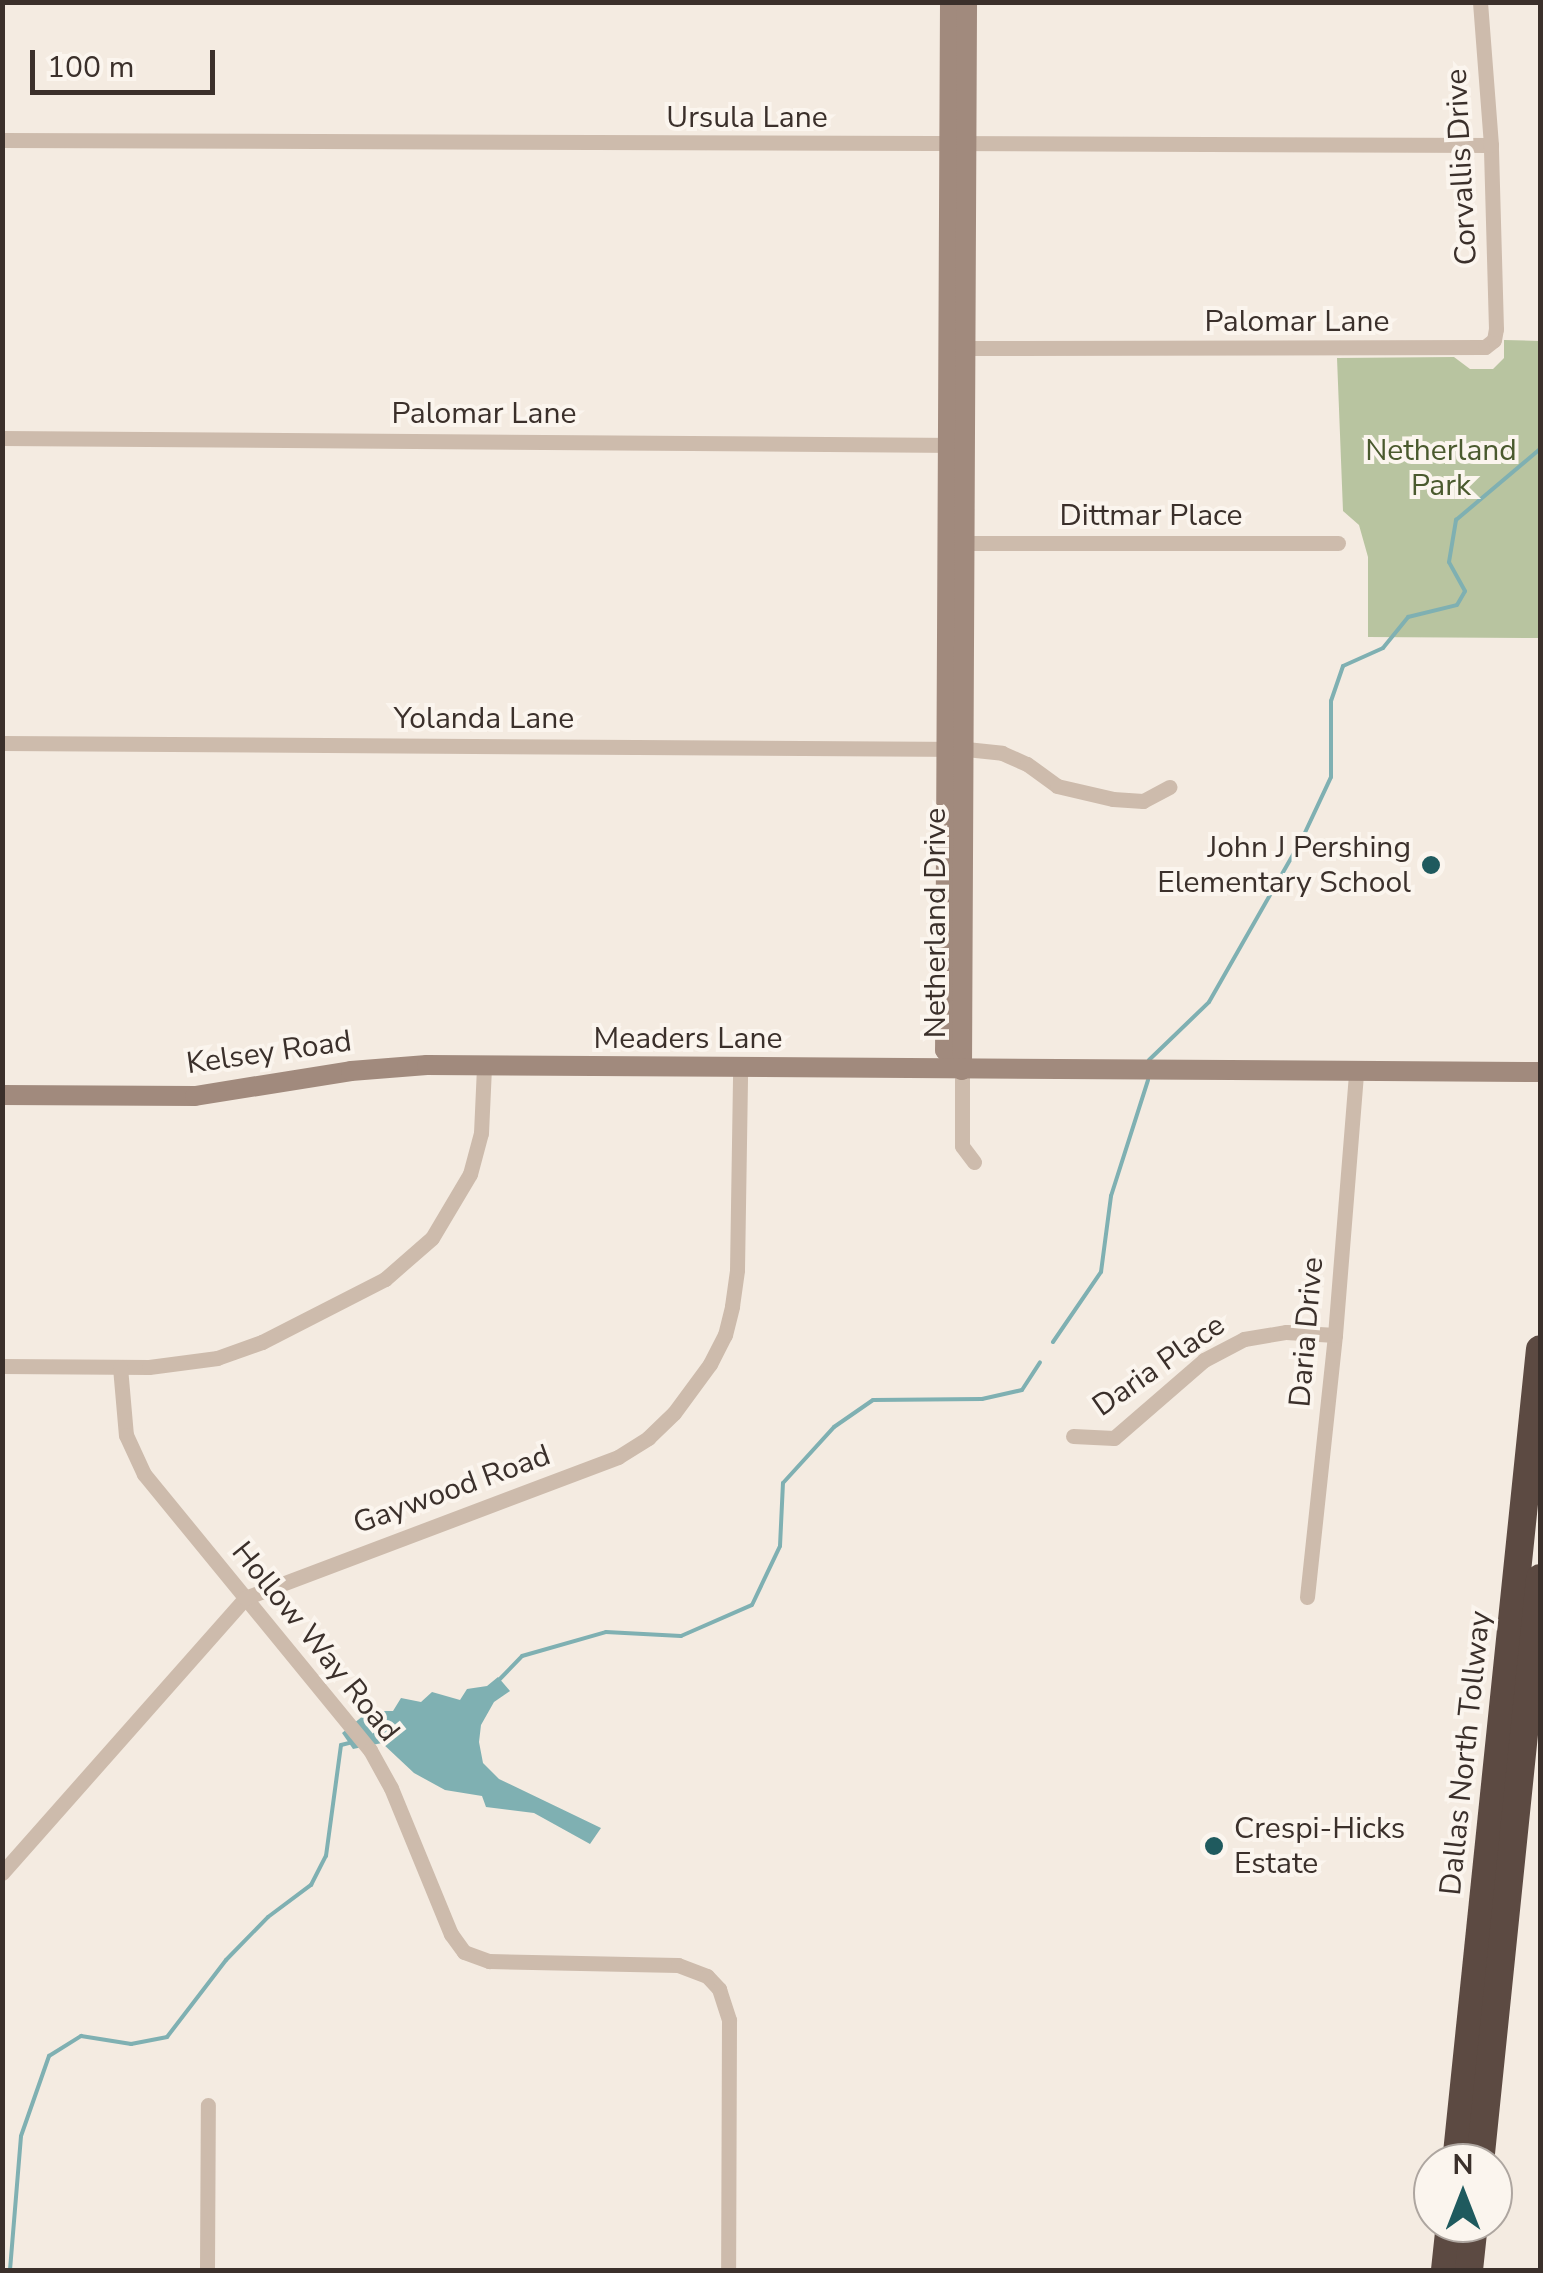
<!DOCTYPE html>
<html>
<head>
<meta charset="utf-8">
<style>
  body { margin:0 }
  #map { position:relative; width:1543px; height:2273px; overflow:hidden; background:#f4ebe1; font-family:"Nunito Sans",sans-serif }
  div>[style] { position:absolute }
  .green>* { inset:0; background:#b8c4a0 }
  .water>* { inset:0; background:#7fb0b2 }
  .stream>* { height:4px; margin:-2px; padding:0 2px; transform-origin:2px; border-radius:2px; background:#7fb0b2 }
  .street>* { height:15px; margin:-7.5px; padding:0 7.5px; transform-origin:7.5px; border-radius:7.5px; background:#cdbbac }
  .secondary>* { height:20px; margin:-10px; padding:0 10px; transform-origin:10px; border-radius:10px; background:#a18a7d }
  .highway>* { height:28px; margin:-14px; padding:0 14px; transform-origin:14px; border-radius:14px; background:#5c4a42 }
  .dots>* { width:28px; height:28px; translate:-50% -50%; box-sizing:border-box; border:5px solid #fbf5ee; border-radius:50% }
  span { translate:-50% -50%; white-space:nowrap; text-align:center; line-height:1.15; -webkit-text-stroke:8px #fbf5ee; paint-order:stroke }
  .street-label { font-size:30px; color:#3b302b }
  .park-label { font-size:30px; color:#4a5a2e }
  .poi-label { font-size:30px; color:#3b302b }
  .right { translate:-100% -50%; text-align:right }
  .left { translate:0 -50%; text-align:left }
  .frame { position:absolute; inset:0; border:5px solid #3b302b; pointer-events:none }
  .north { position:absolute; left:1413px; top:2143px; width:100px; height:100px; box-sizing:border-box; background:#fbf5ee; border:2px solid #aea6a0; border-radius:50%; rotate:0deg; font-size:28px; font-weight:700; line-height:40px; text-align:center; color:#3b302b }
  .north::after { content:''; display:block; margin:auto; width:35px; height:45px; background:#1f5a5e; clip-path:polygon(50% 0,100% 100%,50% 72%,0 100%) }
  .scale { position:absolute; left:30px; top:50px; width:185px; height:45px; box-sizing:border-box; border:5px solid #3b302b; border-top:0; padding-left:12px; font-size:30px; line-height:35px; white-space:nowrap; color:#3b302b; -webkit-text-stroke:8px #fbf5ee; paint-order:stroke }
</style>
</head>
<body>
<div id="map">
  <div class="green">
    <i style="clip-path:polygon(1504px 340px,1540px 341px,1540px 638px,1368px 637px,1368px 557px,1359px 525px,1343px 511px,1337px 358px,1454px 357px,1470px 369px,1493px 369px,1504px 358px)"></i>
  </div>
  <div class="water">
    <i style="clip-path:polygon(498px 1677px,510px 1691px,494px 1702px,481px 1725px,479px 1742px,483px 1763px,499px 1779px,601px 1828px,590px 1844px,534px 1813px,486px 1807px,482px 1796px,445px 1790px,414px 1773px,382px 1743px,353px 1749px,342px 1733px,369px 1711px,393px 1711px,401px 1698px,421px 1702px,432px 1692px,460px 1700px,467px 1689px,487px 1686px)"></i>
  </div>
  <div class="stream">
    <i style="left:1149px;top:1060px;width:83px;rotate:-44deg"></i>
    <i style="left:1209px;top:1002px;width:188px;rotate:-60.3deg"></i>
    <i style="left:1302px;top:839px;width:68px;rotate:-64.9deg"></i>
    <i style="left:1331px;top:777px;width:76px;rotate:-90deg"></i>
    <i style="left:1331px;top:701px;width:37px;rotate:-71deg"></i>
    <i style="left:1343px;top:666px;width:44px;rotate:-24.2deg"></i>
    <i style="left:1383px;top:648px;width:40px;rotate:-51deg"></i>
    <i style="left:1408px;top:617px;width:50px;rotate:-13.8deg"></i>
    <i style="left:1457px;top:605px;width:16px;rotate:-60deg"></i>
    <i style="left:1465px;top:591px;width:33px;rotate:-119deg"></i>
    <i style="left:1449px;top:562px;width:43px;rotate:-80.5deg"></i>
    <i style="left:1456px;top:520px;width:110px;rotate:-40.2deg"></i>
    <i style="left:1053px;top:1342px;width:85px;rotate:-55.6deg"></i>
    <i style="left:1101px;top:1272px;width:77px;rotate:-82.5deg"></i>
    <i style="left:1111px;top:1196px;width:122px;rotate:-72.3deg"></i>
    <i style="left:497px;top:1682px;width:36px;rotate:-46deg"></i>
    <i style="left:522px;top:1656px;width:87px;rotate:-15.9deg"></i>
    <i style="left:606px;top:1632px;width:75px;rotate:3.1deg"></i>
    <i style="left:681px;top:1636px;width:77px;rotate:-23.6deg"></i>
    <i style="left:752px;top:1605px;width:65px;rotate:-64.6deg"></i>
    <i style="left:780px;top:1546px;width:63px;rotate:-87.3deg"></i>
    <i style="left:783px;top:1483px;width:76px;rotate:-47.7deg"></i>
    <i style="left:834px;top:1427px;width:47px;rotate:-34.7deg"></i>
    <i style="left:873px;top:1400px;width:109px;rotate:-0.5deg"></i>
    <i style="left:982px;top:1399px;width:41px;rotate:-12.7deg"></i>
    <i style="left:1022px;top:1390px;width:33px;rotate:-57deg"></i>
    <i style="left:10px;top:2270px;width:134px;rotate:-85.3deg"></i>
    <i style="left:21px;top:2136px;width:85px;rotate:-70.7deg"></i>
    <i style="left:49px;top:2056px;width:38px;rotate:-32deg"></i>
    <i style="left:81px;top:2036px;width:51px;rotate:9.1deg"></i>
    <i style="left:131px;top:2044px;width:37px;rotate:-11deg"></i>
    <i style="left:167px;top:2037px;width:97px;rotate:-52.5deg"></i>
    <i style="left:226px;top:1960px;width:60px;rotate:-45.7deg"></i>
    <i style="left:268px;top:1917px;width:54px;rotate:-36.7deg"></i>
    <i style="left:311px;top:1885px;width:33px;rotate:-63deg"></i>
    <i style="left:326px;top:1856px;width:112px;rotate:-82.3deg"></i>
    <i style="left:341px;top:1745px;width:12px;rotate:-14deg"></i>
  </div>
  <div class="street">
    <i style="left:2px;top:140px;width:1489px;rotate:0.19deg"></i>
    <i style="left:966px;top:348px;width:519px;rotate:-0.11deg"></i>
    <i style="left:1485px;top:347px;width:11px;rotate:-38deg"></i>
    <i style="left:1494px;top:340px;width:11px;rotate:-80deg"></i>
    <i style="left:1496px;top:329px;width:184px;rotate:-91.6deg"></i>
    <i style="left:1491px;top:145px;width:143px;rotate:-94.4deg"></i>
    <i style="left:2px;top:438px;width:956px;rotate:0.42deg"></i>
    <i style="left:964px;top:543px;width:374px"></i>
    <i style="left:2px;top:743px;width:964px;rotate:0.36deg"></i>
    <i style="left:966px;top:749px;width:36px;rotate:6deg"></i>
    <i style="left:1002px;top:753px;width:27px;rotate:24deg"></i>
    <i style="left:1027px;top:764px;width:37px;rotate:36deg"></i>
    <i style="left:1057px;top:786px;width:57px;rotate:13.1deg"></i>
    <i style="left:1113px;top:799px;width:30px;rotate:4deg"></i>
    <i style="left:1143px;top:801px;width:30px;rotate:-28deg"></i>
    <i style="left:962px;top:1070px;width:76px;rotate:90deg"></i>
    <i style="left:962px;top:1146px;width:20px;rotate:53deg"></i>
    <i style="left:2px;top:1366px;width:147px;rotate:0.4deg"></i>
    <i style="left:149px;top:1367px;width:69px;rotate:-7.5deg"></i>
    <i style="left:217px;top:1358px;width:48px;rotate:-19.6deg"></i>
    <i style="left:262px;top:1342px;width:138px;rotate:-27.1deg"></i>
    <i style="left:385px;top:1279px;width:62px;rotate:-41.1deg"></i>
    <i style="left:432px;top:1238px;width:74px;rotate:-59.3deg"></i>
    <i style="left:470px;top:1174px;width:42px;rotate:-75deg"></i>
    <i style="left:481px;top:1133px;width:67px;rotate:-87.4deg"></i>
    <i style="left:120px;top:1367px;width:68px;rotate:85deg"></i>
    <i style="left:126px;top:1435px;width:43px;rotate:65.2deg"></i>
    <i style="left:144px;top:1474px;width:357px;rotate:50.7deg"></i>
    <i style="left:370px;top:1750px;width:43px;rotate:61.1deg"></i>
    <i style="left:391px;top:1788px;width:158px;rotate:67.7deg"></i>
    <i style="left:451px;top:1934px;width:22px;rotate:54deg"></i>
    <i style="left:464px;top:1952px;width:27px;rotate:20deg"></i>
    <i style="left:489px;top:1961px;width:189px;rotate:1.2deg"></i>
    <i style="left:678px;top:1965px;width:31px;rotate:21deg"></i>
    <i style="left:707px;top:1976px;width:18px;rotate:47deg"></i>
    <i style="left:719px;top:1989px;width:33px;rotate:72deg"></i>
    <i style="left:729px;top:2020px;width:250px;rotate:90.2deg"></i>
    <i style="left:1073px;top:1436px;width:41px;rotate:2.8deg"></i>
    <i style="left:1114px;top:1438px;width:119px;rotate:-40.9deg"></i>
    <i style="left:1204px;top:1360px;width:45px;rotate:-27.7deg"></i>
    <i style="left:1244px;top:1339px;width:43px;rotate:-9.5deg"></i>
    <i style="left:1286px;top:1332px;width:49px;rotate:3.5deg"></i>
    <i style="left:1307px;top:1597px;width:263px;rotate:-83.9deg"></i>
    <i style="left:1335px;top:1335px;width:264px;rotate:-85.4deg"></i>
    <i style="left:2px;top:1873px;width:367px;rotate:-48.5deg"></i>
    <i style="left:245px;top:1598px;width:399px;rotate:-20.7deg"></i>
    <i style="left:618px;top:1457px;width:36px;rotate:-32deg"></i>
    <i style="left:648px;top:1438px;width:36px;rotate:-44deg"></i>
    <i style="left:674px;top:1413px;width:61px;rotate:-53.7deg"></i>
    <i style="left:710px;top:1364px;width:33px;rotate:-63deg"></i>
    <i style="left:725px;top:1335px;width:30px;rotate:-76deg"></i>
    <i style="left:732px;top:1306px;width:36px;rotate:-82deg"></i>
    <i style="left:737px;top:1270px;width:201px;rotate:-89.1deg"></i>
    <i style="left:207px;top:2270px;width:165px;rotate:-89.7deg"></i>
  </div>
  <div class="secondary">
    <i style="left:950px;top:2px;width:1048px;rotate:90.27deg"></i>
    <i style="left:945px;top:1050px;width:26px;rotate:50deg"></i>
    <i style="left:962px;top:1070px;width:1068px;rotate:-89.73deg"></i>
    <i style="left:2px;top:1095px;width:193px;rotate:0.3deg"></i>
    <i style="left:195px;top:1096px;width:158px;rotate:-9.1deg"></i>
    <i style="left:351px;top:1071px;width:76px;rotate:-4.5deg"></i>
    <i style="left:427px;top:1065px;width:1113px;rotate:0.36deg"></i>
  </div>
  <div class="highway">
    <i style="left:1456px;top:2163px;width:818px;rotate:-84.11deg"></i>
    <i style="left:1480px;top:2163px;width:588px;rotate:-84.14deg"></i>
    <i style="left:1445px;top:2270px;width:47px;rotate:-83.9deg"></i>
    <i style="left:1469px;top:2270px;width:47px;rotate:-83.9deg"></i>
  </div>
  <div class="dots">
    <i style="left:1431px;top:865px;background:#1f5a5e"></i>
    <i style="left:1214px;top:1846px;background:#1f5a5e"></i>
  </div>
  <div class="street-label">
    <span style="left:747px;top:118px">Ursula Lane</span>
    <span style="left:1462px;top:167px;rotate:-93deg">Corvallis Drive</span>
    <span style="left:1297px;top:322px">Palomar Lane</span>
    <span style="left:484px;top:414px">Palomar Lane</span>
    <span style="left:1151px;top:516px">Dittmar Place</span>
    <span style="left:484px;top:719px">Yolanda Lane</span>
    <span style="left:936px;top:923px;rotate:-90deg">Netherland Drive</span>
    <span style="left:688px;top:1039px">Meaders Lane</span>
    <span style="left:269px;top:1053px;rotate:-8deg">Kelsey Road</span>
    <span style="left:1307px;top:1332px;rotate:-85deg">Daria Drive</span>
    <span style="left:1159px;top:1366px;rotate:-35deg">Daria Place</span>
    <span style="left:452px;top:1490px;rotate:-20deg">Gaywood Road</span>
    <span style="left:315px;top:1642px;rotate:51deg">Hollow Way Road</span>
    <span style="left:1466px;top:1753px;rotate:-84deg">Dallas North Tollway</span>
  </div>
  <div class="park-label">
    <span style="left:1441px;top:468px">Netherland<br>Park</span>
  </div>
  <div class="poi-label">
    <span class="right" style="left:1411px;top:865px">John J Pershing<br>Elementary School</span>
    <span class="left" style="left:1234px;top:1846px">Crespi-Hicks<br>Estate</span>
  </div>
  <div class="frame"></div>
  <div class="north">N</div>
  <div class="scale">100 m</div>
</div>
</body>
</html>
